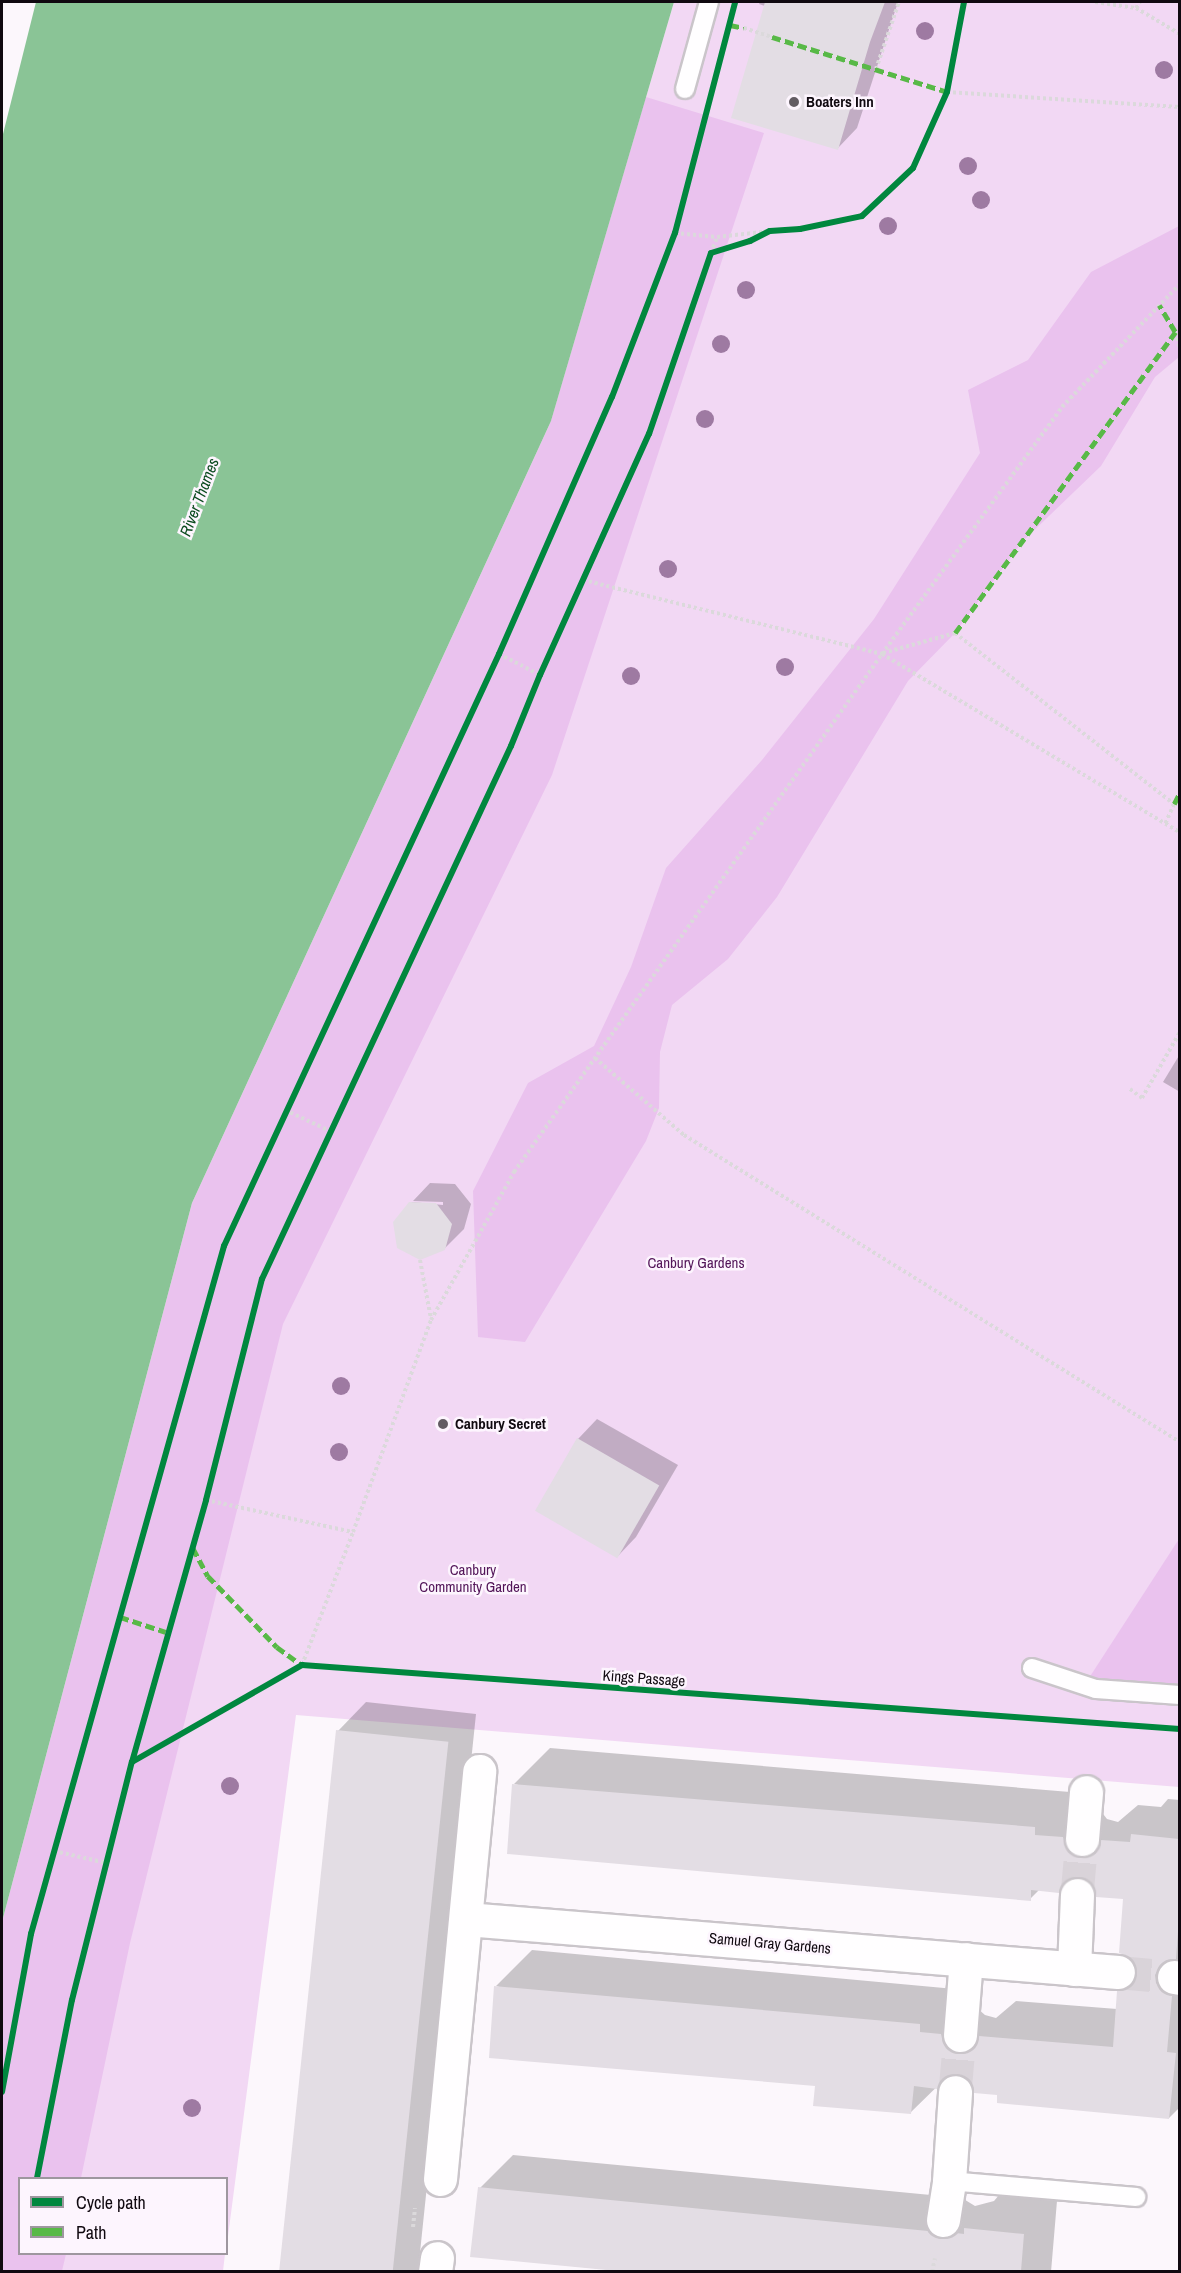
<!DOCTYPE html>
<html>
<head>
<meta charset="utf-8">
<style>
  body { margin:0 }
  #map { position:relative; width:1181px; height:2273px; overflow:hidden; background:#fcf7fc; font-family:"Archivo Narrow",sans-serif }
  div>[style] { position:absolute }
  .green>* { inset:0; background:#f2d8f4 }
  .forest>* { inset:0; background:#eac2ee }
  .water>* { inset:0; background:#8ac496 }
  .shadow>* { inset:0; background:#0003 }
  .building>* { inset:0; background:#e3dde4; transform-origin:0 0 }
  .street-tunnel>* { height:33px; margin-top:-16.5px; transform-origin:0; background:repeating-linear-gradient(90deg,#d9d3d9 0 33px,transparent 0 49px) }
  .path>* { height:4px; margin-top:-2px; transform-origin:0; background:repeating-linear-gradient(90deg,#dbd9db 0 3px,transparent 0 6px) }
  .roads { filter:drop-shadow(2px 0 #cac5ca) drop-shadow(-2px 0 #cac5ca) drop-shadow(0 2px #cac5ca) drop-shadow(0 -2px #cac5ca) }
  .lane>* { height:18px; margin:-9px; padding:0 9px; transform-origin:9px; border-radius:9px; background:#fffeff }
  .street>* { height:33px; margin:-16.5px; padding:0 16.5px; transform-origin:16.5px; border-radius:16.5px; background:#fffeff }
  .quiet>* { height:4.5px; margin-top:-2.25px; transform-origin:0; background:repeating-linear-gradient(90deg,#58b947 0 9px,transparent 0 13.5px) }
  .cycleway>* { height:6px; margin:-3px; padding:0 3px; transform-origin:3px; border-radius:3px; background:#00873e }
  .trees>* { width:18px; height:18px; margin:-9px; border-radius:50%; background:#9e7aa2 }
  .dots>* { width:16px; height:16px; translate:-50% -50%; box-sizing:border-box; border:3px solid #fdf5fe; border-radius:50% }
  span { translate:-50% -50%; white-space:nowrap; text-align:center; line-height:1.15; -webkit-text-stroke:5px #fdf5fe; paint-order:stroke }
  .poi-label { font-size:15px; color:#100910; font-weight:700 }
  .left { translate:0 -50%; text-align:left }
  .park-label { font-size:15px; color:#521458 }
  .street-label { font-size:15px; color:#100910 }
  .water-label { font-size:16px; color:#0b4b1f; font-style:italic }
  .frame { position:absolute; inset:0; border:3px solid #100910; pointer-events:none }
  .legend { position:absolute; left:18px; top:2177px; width:210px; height:78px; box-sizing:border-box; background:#fdf5fe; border:2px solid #9e979f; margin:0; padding:8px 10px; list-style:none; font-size:18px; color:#100910 }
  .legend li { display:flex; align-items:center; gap:12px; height:30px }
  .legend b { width:30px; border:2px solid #9e979f }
</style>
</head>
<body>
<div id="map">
  <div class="green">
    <i style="clip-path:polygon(674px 2px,1179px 2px,1179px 1787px,296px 1715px,227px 2244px,226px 2178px,20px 2178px,20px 2254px,225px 2254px,223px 2271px,2px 2272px,2px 1922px,551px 421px)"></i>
  </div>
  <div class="forest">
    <i style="clip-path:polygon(646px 97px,764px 133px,552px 775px,283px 1324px,130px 1943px,81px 2178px,20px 2178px,20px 2254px,66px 2254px,62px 2271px,2px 2272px,2px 1922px,192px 1203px,551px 421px)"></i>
    <i style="clip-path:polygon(1179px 226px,1179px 357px,1155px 377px,1101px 466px,1023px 541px,955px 633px,908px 681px,777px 897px,728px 959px,672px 1005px,660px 1052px,659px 1108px,646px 1141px,525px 1342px,478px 1337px,473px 1191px,528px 1083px,594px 1046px,631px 967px,666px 868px,762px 760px,874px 619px,980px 453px,968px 390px,1028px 360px,1091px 272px)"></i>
    <i style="clip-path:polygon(1179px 1539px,1179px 1692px,1096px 1689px,1089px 1678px)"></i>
  </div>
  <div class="water">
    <i style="clip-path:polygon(36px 2px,674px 2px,551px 421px,192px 1203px,2px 1922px,2px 138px)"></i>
  </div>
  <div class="shadow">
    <i style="clip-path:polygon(760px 2px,898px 2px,857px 128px,838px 148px,765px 6px,759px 4px)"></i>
    <i style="clip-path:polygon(1180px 1054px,1180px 1092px,1163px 1082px)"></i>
    <i style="clip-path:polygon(430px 1183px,455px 1184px,471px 1204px,464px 1229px,444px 1249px,394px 1223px,412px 1202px,443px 1205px,443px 1202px,413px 1201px)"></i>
    <i style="clip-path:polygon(597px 1419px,678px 1465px,636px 1537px,617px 1557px,578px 1439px)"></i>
    <i style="clip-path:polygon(366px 1702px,476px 1714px,418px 2272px,281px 2272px,338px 1731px)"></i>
    <i style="clip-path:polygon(550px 1748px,1070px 1792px,1100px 1810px,1107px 1819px,1118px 1822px,1138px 1805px,1161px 1807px,1168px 1799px,1180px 1800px,1180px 2107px,1169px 2118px,999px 2094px,973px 2084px,967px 2076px,957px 2072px,951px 2073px,910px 2113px,496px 1986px,532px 1950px,955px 1989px,985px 2015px,996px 2018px,1016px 2001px,1117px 2009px,1118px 1991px,1138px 1972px,1124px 1898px,1095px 1885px,1088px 1878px,1074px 1876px,1058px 1891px,1039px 1890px,1030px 1899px,514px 1784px)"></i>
    <i style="clip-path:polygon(513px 2155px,962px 2198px,975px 2206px,994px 2201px,999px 2195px,1057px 2201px,1051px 2272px,633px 2272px,472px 2256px,480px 2188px)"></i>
  </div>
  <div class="building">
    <i style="clip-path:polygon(765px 2px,885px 2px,870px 42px,838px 150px,731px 118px)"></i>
    <i style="clip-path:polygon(409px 1202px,436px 1203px,452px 1224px,445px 1250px,420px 1260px,397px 1248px,393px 1222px)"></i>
    <i style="left:577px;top:1438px;width:95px;height:84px;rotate:30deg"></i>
    <i style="left:336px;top:1730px;width:113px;height:544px;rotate:6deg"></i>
    <i style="clip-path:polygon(512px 1784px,1035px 1827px,1035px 1835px,1063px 1837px,1065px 1846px,1071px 1854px,1081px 1858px,1090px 1856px,1097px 1850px,1101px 1840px,1130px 1842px,1131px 1834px,1179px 1839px,1179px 1918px,1176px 1959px,1167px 1960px,1160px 1965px,1155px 1975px,1156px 1983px,1162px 1991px,1172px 1996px,1167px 2052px,1176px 2053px,1169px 2119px,997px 2103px,997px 2095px,974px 2093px,972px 2083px,965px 2076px,957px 2073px,946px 2075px,937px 2089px,914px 2086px,911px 2114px,813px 2106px,815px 2086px,489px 2058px,494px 1986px,920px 2024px,920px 2032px,941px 2034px,943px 2043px,949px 2050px,959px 2054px,969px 2052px,975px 2046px,979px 2036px,1113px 2047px,1117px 1991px,1127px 1989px,1134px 1982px,1137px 1974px,1135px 1963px,1128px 1956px,1119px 1953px,1123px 1899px,1096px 1897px,1093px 1886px,1087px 1880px,1078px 1876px,1068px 1879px,1062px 1885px,1059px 1893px,1031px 1890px,1031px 1901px,507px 1854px)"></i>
    <i style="clip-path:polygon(478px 2187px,928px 2231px,941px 2239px,956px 2233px,964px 2234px,964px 2228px,1024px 2234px,1021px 2271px,617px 2271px,470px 2257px)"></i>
  </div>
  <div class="street-tunnel">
    <i style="left:1077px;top:1895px;width:56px;rotate:-84.9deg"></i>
    <i style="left:1118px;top:1972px;width:56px;rotate:5.1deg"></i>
    <i style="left:955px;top:2092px;width:57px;rotate:-85deg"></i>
  </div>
  <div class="path">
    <i style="left:1095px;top:2px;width:41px;rotate:8.3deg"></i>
    <i style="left:1136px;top:8px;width:51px;rotate:30.6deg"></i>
    <i style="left:1136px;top:8px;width:7px;rotate:-56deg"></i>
    <i style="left:744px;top:28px;width:29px;rotate:18deg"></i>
    <i style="left:876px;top:69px;width:71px;rotate:-71.1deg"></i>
    <i style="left:947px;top:92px;width:233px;rotate:3.7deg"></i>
    <i style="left:675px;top:233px;width:42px;rotate:5.4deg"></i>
    <i style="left:711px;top:253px;width:17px;rotate:-69deg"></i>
    <i style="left:717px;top:237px;width:53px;rotate:-6.5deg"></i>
    <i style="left:1175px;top:332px;width:17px;rotate:73deg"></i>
    <i style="left:583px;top:580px;width:308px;rotate:13.9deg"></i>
    <i style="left:882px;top:654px;width:347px;rotate:30.9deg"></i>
    <i style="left:883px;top:653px;width:75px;rotate:-15.5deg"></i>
    <i style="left:955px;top:633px;width:278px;rotate:38deg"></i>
    <i style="left:1174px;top:804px;width:22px;rotate:114deg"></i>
    <i style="left:499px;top:654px;width:46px;rotate:27.1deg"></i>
    <i style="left:595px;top:1058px;width:118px;rotate:40.9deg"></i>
    <i style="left:684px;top:1135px;width:583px;rotate:31.76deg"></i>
    <i style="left:1130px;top:1089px;width:15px;rotate:37deg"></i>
    <i style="left:1142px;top:1098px;width:76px;rotate:-60.1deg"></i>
    <i style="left:285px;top:1110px;width:50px;rotate:25deg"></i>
    <i style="left:420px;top:1260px;width:60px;rotate:79.4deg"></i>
    <i style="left:206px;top:1500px;width:150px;rotate:12.3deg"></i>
    <i style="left:353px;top:1532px;width:226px;rotate:-69.8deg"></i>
    <i style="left:431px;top:1320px;width:170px;rotate:-60.7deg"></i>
    <i style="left:514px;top:1172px;width:635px;rotate:-54.61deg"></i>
    <i style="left:882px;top:654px;width:306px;rotate:-53.9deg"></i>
    <i style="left:1062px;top:407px;width:170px;rotate:-46.2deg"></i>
    <i style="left:302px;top:1665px;width:142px;rotate:-69deg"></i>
    <i style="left:54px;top:1851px;width:54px;rotate:12.8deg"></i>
    <i style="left:413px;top:2227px;width:19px;rotate:-84deg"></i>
    <i style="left:932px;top:2272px;width:14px;rotate:-78deg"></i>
  </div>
  <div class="roads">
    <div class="lane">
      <i style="left:685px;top:89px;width:90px;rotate:-74.6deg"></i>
      <i style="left:1032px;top:1668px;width:67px;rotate:18.2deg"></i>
      <i style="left:1096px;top:1689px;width:84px;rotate:4.1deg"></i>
      <i style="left:949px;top:2181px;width:188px;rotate:4.9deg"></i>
    </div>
    <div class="street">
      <i style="left:1082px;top:1839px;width:47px;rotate:-85.1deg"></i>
      <i style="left:466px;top:1919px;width:654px;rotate:4.65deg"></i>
      <i style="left:1074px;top:1969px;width:74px;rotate:-87.7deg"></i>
      <i style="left:1174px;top:1977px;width:6px;rotate:9deg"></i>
      <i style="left:960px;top:2035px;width:76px;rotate:-85.5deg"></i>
      <i style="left:440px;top:2179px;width:410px;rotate:-84.5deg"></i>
      <i style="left:943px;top:2220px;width:39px;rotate:-81deg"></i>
      <i style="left:949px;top:2181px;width:89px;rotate:-86.1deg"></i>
      <i style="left:435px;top:2272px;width:14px;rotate:-82deg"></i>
    </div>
  </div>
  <div class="quiet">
    <i style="left:730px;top:25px;width:14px;rotate:12deg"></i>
    <i style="left:772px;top:37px;width:183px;rotate:17.4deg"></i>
    <i style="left:955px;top:633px;width:373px;rotate:-53.8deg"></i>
    <i style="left:1175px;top:332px;width:31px;rotate:-121deg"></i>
    <i style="left:1174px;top:804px;width:13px;rotate:-63deg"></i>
    <i style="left:193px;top:1548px;width:32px;rotate:62deg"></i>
    <i style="left:208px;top:1576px;width:99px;rotate:45.8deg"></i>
    <i style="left:277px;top:1647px;width:31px;rotate:36deg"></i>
    <i style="left:120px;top:1617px;width:48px;rotate:18.1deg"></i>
  </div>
  <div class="cycleway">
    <i style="left:132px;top:1762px;width:196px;rotate:-29.7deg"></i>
    <i style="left:302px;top:1665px;width:880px;rotate:4.17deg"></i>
    <i style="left:2px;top:2092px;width:161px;rotate:-79.6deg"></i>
    <i style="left:31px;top:1934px;width:715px;rotate:-74.33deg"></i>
    <i style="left:224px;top:1246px;width:653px;rotate:-65.08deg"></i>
    <i style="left:499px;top:654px;width:281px;rotate:-66.3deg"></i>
    <i style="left:612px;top:397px;width:176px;rotate:-69deg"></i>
    <i style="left:675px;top:233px;width:239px;rotate:-75.4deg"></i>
    <i style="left:37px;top:2178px;width:181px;rotate:-78.9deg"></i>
    <i style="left:72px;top:2000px;width:245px;rotate:-75.9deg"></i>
    <i style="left:132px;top:1762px;width:272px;rotate:-74.2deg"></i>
    <i style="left:206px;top:1500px;width:228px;rotate:-75.8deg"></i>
    <i style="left:262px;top:1279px;width:588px;rotate:-64.96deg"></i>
    <i style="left:511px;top:746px;width:77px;rotate:-67.8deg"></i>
    <i style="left:540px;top:675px;width:265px;rotate:-65.7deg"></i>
    <i style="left:649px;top:434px;width:191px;rotate:-71.1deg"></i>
    <i style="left:711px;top:253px;width:41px;rotate:-17.1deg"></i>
    <i style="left:750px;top:241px;width:22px;rotate:-27deg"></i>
    <i style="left:770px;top:231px;width:30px;rotate:-4deg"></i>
    <i style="left:800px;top:229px;width:63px;rotate:-11.8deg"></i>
    <i style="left:862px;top:216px;width:70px;rotate:-43.3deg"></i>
    <i style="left:913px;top:168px;width:83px;rotate:-65.9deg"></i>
    <i style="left:947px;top:92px;width:92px;rotate:-79.3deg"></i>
  </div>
  <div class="trees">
    <i style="left:925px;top:31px"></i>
    <i style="left:1164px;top:70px"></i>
    <i style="left:968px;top:166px"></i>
    <i style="left:981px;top:200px"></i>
    <i style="left:888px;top:226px"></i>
    <i style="left:746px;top:290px"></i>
    <i style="left:721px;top:344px"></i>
    <i style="left:705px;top:419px"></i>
    <i style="left:668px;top:569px"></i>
    <i style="left:785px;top:667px"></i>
    <i style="left:631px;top:676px"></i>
    <i style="left:341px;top:1386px"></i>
    <i style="left:339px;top:1452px"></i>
    <i style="left:230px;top:1786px"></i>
    <i style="left:192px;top:2108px"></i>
  </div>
  <div class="dots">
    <i style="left:794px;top:102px;background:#635c63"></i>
    <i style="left:443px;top:1424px;background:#635c63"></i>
  </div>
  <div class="poi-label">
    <span class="left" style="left:806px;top:102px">Boaters Inn</span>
    <span class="left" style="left:455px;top:1424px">Canbury Secret</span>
  </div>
  <div class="park-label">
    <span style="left:696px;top:1263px">Canbury Gardens</span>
    <span style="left:473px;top:1578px">Canbury<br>Community Garden</span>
  </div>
  <div class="street-label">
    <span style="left:644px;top:1678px;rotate:4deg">Kings Passage</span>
    <span style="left:770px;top:1943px;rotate:5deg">Samuel Gray Gardens</span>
  </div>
  <div class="water-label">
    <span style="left:199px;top:497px;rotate:-69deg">River Thames</span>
  </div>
  <div class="frame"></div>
  <ul class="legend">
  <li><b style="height:8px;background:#00873e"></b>Cycle path</li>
  <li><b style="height:8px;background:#58b947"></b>Path</li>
  </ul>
</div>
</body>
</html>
